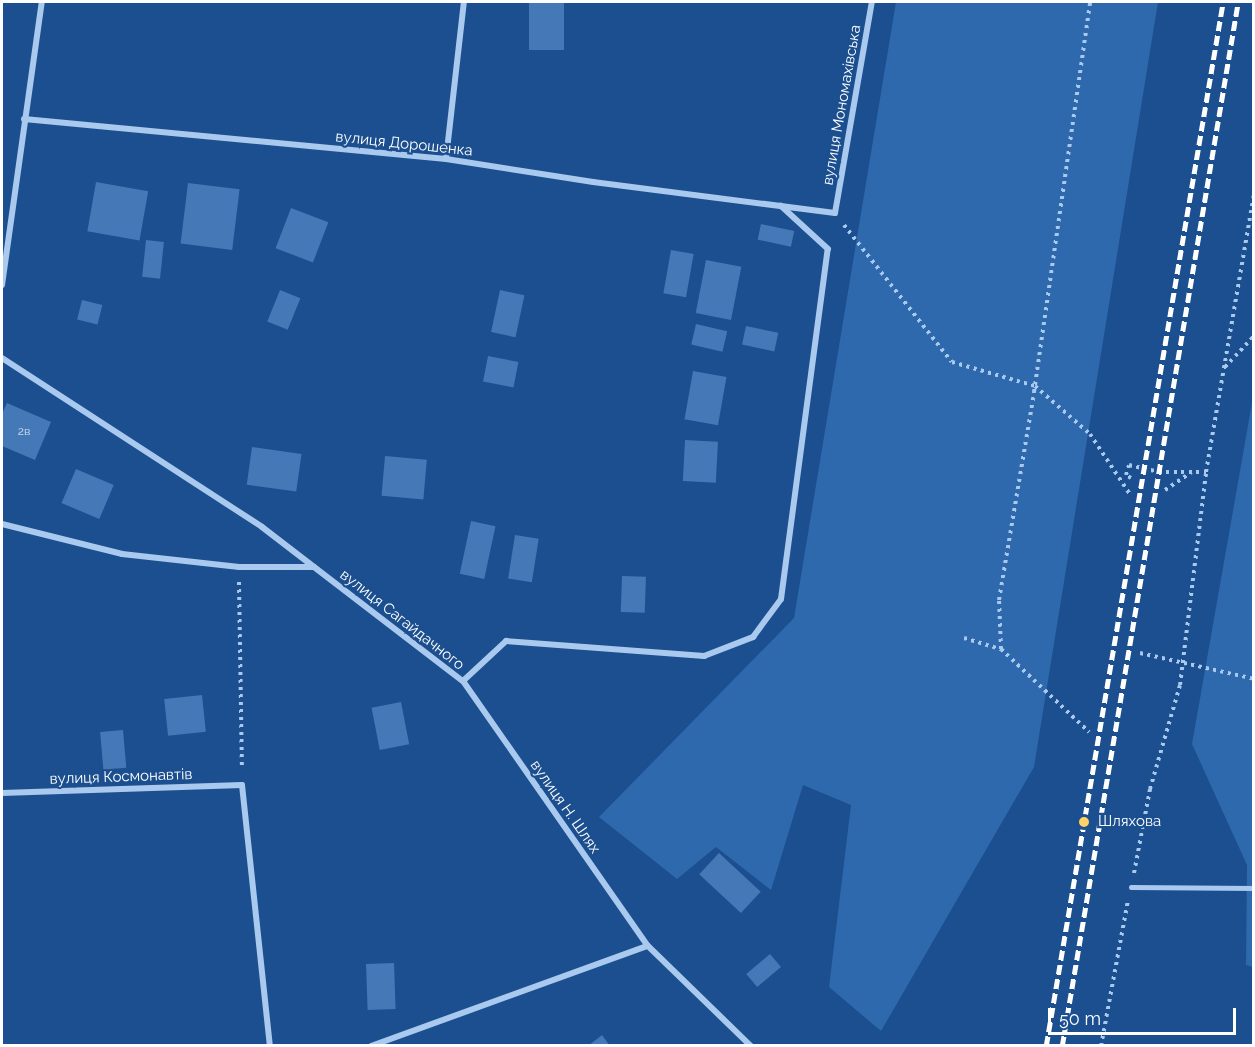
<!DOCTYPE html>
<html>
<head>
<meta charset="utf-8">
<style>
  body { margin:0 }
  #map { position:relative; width:1255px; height:1047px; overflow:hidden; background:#1b4f8f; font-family:Raleway,sans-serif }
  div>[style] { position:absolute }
  .green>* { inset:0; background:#2e69ad }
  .building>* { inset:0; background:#4478b7; transform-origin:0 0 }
  .path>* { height:4px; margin-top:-2px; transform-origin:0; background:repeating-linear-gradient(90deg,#a9c9ee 0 3px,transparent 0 7.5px) }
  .lane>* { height:4.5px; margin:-2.25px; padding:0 2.25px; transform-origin:2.25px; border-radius:2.25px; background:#a9c9ee }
  .street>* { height:6px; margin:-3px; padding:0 3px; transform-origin:3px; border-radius:3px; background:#a9c9ee }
  .rail>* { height:4.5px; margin-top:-2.25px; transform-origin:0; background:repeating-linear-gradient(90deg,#fff 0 10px,transparent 0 14.5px) }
  .dots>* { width:16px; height:16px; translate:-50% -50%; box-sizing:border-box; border:3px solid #1b4f8f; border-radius:50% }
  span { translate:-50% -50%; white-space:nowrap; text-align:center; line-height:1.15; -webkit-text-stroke:4.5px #1b4f8f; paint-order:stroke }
  .number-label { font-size:12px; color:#d0dded }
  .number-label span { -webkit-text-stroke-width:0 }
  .street-label { font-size:15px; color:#fff }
  .poi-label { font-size:15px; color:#fff }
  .left { translate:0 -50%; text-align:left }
  .frame { position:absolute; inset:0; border:3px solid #fff; pointer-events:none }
  .scale { position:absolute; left:1048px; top:1008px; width:188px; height:27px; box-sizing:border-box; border:3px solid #fff; border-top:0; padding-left:8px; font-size:18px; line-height:21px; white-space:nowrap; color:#fff; -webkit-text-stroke:4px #1b4f8f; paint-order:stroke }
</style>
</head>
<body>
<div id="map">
  <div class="green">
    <i style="clip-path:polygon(896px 2px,1158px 2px,1034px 767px,881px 1031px,829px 987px,851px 805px,803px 785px,771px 890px,716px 847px,677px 879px,599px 817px,794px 618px)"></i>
    <i style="clip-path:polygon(1253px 397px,1253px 967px,1246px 965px,1247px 865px,1192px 744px)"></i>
  </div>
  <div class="building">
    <i style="left:529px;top:2px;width:35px;height:48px"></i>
    <i style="left:96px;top:182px;width:53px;height:50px;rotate:10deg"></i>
    <i style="left:188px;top:183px;width:52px;height:61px;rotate:7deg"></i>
    <i style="left:291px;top:208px;width:40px;height:43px;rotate:21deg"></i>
    <i style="left:761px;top:224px;width:34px;height:16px;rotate:12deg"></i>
    <i style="left:146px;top:240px;width:18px;height:37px;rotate:6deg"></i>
    <i style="left:671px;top:250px;width:23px;height:44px;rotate:10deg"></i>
    <i style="left:706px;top:260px;width:36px;height:54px;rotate:11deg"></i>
    <i style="left:280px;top:290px;width:22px;height:34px;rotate:22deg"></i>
    <i style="left:500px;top:290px;width:25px;height:43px;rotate:12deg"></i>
    <i style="left:82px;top:300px;width:21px;height:20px;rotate:14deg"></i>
    <i style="left:696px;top:324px;width:32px;height:21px;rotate:13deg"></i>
    <i style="left:746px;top:326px;width:33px;height:19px;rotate:12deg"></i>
    <i style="left:488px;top:356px;width:31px;height:26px;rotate:11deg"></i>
    <i style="left:693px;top:371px;width:34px;height:49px;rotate:10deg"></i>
    <i style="clip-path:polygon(7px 403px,51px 422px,35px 460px,2px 446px,2px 414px)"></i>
    <i style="left:685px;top:440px;width:33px;height:41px;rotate:3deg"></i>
    <i style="left:252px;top:447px;width:50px;height:38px;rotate:8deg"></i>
    <i style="left:385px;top:456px;width:42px;height:40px;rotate:5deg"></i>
    <i style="left:76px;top:469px;width:41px;height:37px;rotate:23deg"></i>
    <i style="left:471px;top:521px;width:25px;height:54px;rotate:12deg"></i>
    <i style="left:515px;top:535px;width:24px;height:44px;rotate:9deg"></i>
    <i style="left:622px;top:576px;width:24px;height:36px;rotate:2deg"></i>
    <i style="left:202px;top:695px;width:37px;height:38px;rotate:84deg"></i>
    <i style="left:401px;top:702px;width:43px;height:30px;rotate:79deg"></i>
    <i style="left:123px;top:730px;width:38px;height:23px;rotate:85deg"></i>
    <i style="left:719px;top:853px;width:57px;height:29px;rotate:43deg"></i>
    <i style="left:770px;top:954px;width:17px;height:31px;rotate:50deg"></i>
    <i style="left:394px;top:963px;width:46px;height:28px;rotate:88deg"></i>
    <i style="clip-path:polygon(602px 1035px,610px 1046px,588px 1046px)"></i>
  </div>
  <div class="path">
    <i style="left:844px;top:225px;width:174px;rotate:51.8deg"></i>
    <i style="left:952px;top:362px;width:86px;rotate:16.1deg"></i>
    <i style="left:1035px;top:386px;width:73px;rotate:41.1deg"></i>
    <i style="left:1090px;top:434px;width:71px;rotate:56.5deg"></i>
    <i style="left:1225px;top:367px;width:42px;rotate:-46.9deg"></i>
    <i style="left:1131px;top:478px;width:6px;rotate:-149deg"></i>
    <i style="left:1126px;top:475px;width:10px;rotate:-73deg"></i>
    <i style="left:1129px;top:465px;width:31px;rotate:13deg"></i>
    <i style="left:1159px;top:472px;width:47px"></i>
    <i style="left:1165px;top:490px;width:32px;rotate:-34deg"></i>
    <i style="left:239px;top:582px;width:187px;rotate:89.1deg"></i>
    <i style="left:964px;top:638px;width:39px;rotate:17deg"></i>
    <i style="left:1001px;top:649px;width:121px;rotate:43.3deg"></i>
    <i style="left:1001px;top:649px;width:49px;rotate:-92.3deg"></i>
    <i style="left:999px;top:600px;width:211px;rotate:-80.4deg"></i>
    <i style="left:1034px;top:392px;width:394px;rotate:-81.8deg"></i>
    <i style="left:1140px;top:653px;width:117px;rotate:12.8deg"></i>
    <i style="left:1134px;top:873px;width:86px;rotate:-79.2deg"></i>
    <i style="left:1150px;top:789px;width:108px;rotate:-73.9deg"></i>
    <i style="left:1180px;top:685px;width:215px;rotate:-83deg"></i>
    <i style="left:1206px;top:472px;width:283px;rotate:-80.2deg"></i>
    <i style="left:1101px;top:1046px;width:147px;rotate:-79.5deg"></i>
  </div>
  <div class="lane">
    <i style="left:1131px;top:887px;width:123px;rotate:0.5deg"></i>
  </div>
  <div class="street">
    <i style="left:24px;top:119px;width:424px;rotate:5.4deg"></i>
    <i style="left:446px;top:159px;width:149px;rotate:8.9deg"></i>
    <i style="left:593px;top:182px;width:244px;rotate:7.3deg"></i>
    <i style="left:835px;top:213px;width:214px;rotate:-80.1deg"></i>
    <i style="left:446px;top:159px;width:158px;rotate:-83.5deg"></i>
    <i style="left:2px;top:285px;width:286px;rotate:-82deg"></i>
    <i style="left:2px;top:358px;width:310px;rotate:33deg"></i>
    <i style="left:262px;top:527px;width:253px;rotate:37.5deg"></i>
    <i style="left:463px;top:681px;width:59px;rotate:-42.9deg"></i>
    <i style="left:506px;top:641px;width:199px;rotate:4.3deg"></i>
    <i style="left:704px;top:656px;width:53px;rotate:-21.2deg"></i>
    <i style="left:753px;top:637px;width:47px;rotate:-53.6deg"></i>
    <i style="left:781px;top:599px;width:353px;rotate:-82.4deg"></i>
    <i style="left:828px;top:249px;width:64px;rotate:-137.5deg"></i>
    <i style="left:2px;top:524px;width:124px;rotate:14deg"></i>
    <i style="left:122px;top:554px;width:118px;rotate:6.3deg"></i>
    <i style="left:239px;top:567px;width:75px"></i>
    <i style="left:463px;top:681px;width:323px;rotate:55.1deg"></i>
    <i style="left:648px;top:946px;width:144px;rotate:44.2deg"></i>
    <i style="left:2px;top:793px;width:240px;rotate:-1.9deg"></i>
    <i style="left:242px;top:785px;width:262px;rotate:83.9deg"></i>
    <i style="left:371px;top:1046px;width:294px;rotate:-19.9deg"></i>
  </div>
  <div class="rail">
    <i style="left:1046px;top:1046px;width:1059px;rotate:-80.38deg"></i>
    <i style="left:1062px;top:1046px;width:1059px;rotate:-80.43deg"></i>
  </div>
  <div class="dots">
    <i style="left:1084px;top:822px;background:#ffd166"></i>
  </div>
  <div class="number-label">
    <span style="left:24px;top:432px">2в</span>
  </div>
  <div class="street-label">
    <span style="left:842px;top:105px;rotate:-80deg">вулиця Мономахівська</span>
    <span style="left:404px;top:144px;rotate:6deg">вулиця Дорошенка</span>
    <span style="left:402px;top:620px;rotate:38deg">вулиця Сагайдачного</span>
    <span style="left:121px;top:777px;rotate:-2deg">вулиця Космонавтів</span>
    <span style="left:565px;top:807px;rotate:55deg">вулиця Н. Шлях</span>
  </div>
  <div class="poi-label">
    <span class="left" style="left:1098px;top:822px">Шляхова</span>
  </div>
  <div class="frame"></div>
  <div class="scale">50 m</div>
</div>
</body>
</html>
